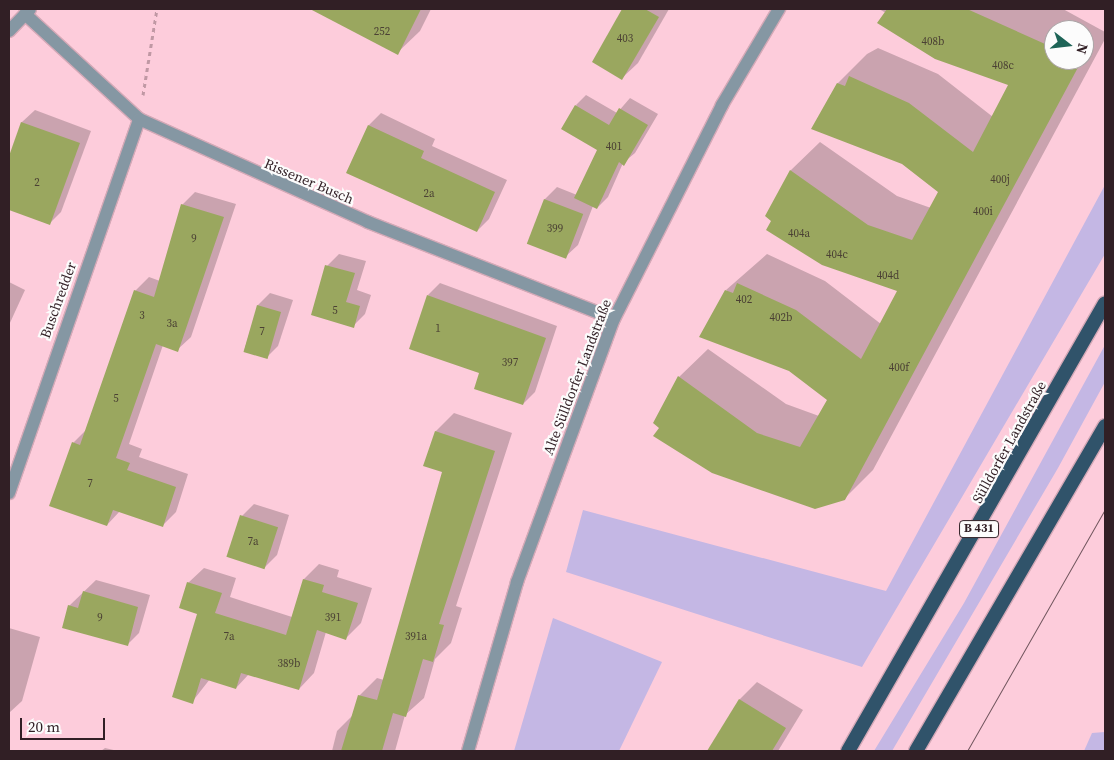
<!DOCTYPE html>
<html>
<head>
<meta charset="utf-8">
<style>
  body { margin:0 }
  #map { position:relative; width:1114px; height:760px; overflow:hidden; background:#fdccdb; font-family:"Source Serif 4",serif }
  div>[style] { position:absolute }
  .green>* { inset:0; background:#c4b7e4 }
  .shadow>* { inset:0; background:#0003 }
  .building>* { inset:0; background:#9aa75f; transform-origin:0 0 }
  .path>* { height:3px; margin-top:-1.5px; transform-origin:0; background:repeating-linear-gradient(90deg,#c098a4 0 4px,transparent 0 8px) }
  .roads { filter:drop-shadow(1px 0 #d4a9b7) drop-shadow(-1px 0 #d4a9b7) drop-shadow(0 1px #d4a9b7) drop-shadow(0 -1px #d4a9b7) }
  .minor>* { height:12px; margin:-6px; padding:0 6px; transform-origin:6px; border-radius:6px; background:#8597a3 }
  .tertiary>* { height:12px; margin:-6px; padding:0 6px; transform-origin:6px; border-radius:6px; background:#8597a3 }
  .trunk>* { height:14px; margin:-7px; padding:0 7px; transform-origin:7px; border-radius:7px; background:#30536a }
  .tram>* { height:1px; margin:-0.5px; padding:0 0.5px; transform-origin:0.5px; border-radius:0.5px; background:#71565e }
  span { translate:-50% -50%; white-space:nowrap; text-align:center; line-height:1.15; -webkit-text-stroke:4.5px #fcfcfc; paint-order:stroke }
  .number-label { font-size:11px; color:#4b4134 }
  .number-label span { -webkit-text-stroke-width:0 }
  .shield-label span { padding:1px 4px; background:#fcfcfc; border:1px solid; border-radius:4px; -webkit-text-stroke-width:0 }
  .shield-label { font-size:12px; color:#311f25; font-weight:700 }
  .street-label { font-size:14px; color:#311f25 }
  .frame { position:absolute; inset:0; border:10px solid #311f25; pointer-events:none }
  .north { position:absolute; left:1044px; top:20px; width:50px; height:50px; box-sizing:border-box; background:#fcfcfc; border:1px solid #aba4a6; border-radius:50%; rotate:106deg; font-size:14px; font-weight:700; line-height:20px; text-align:center; color:#311f25 }
  .north::after { content:''; display:block; margin:auto; width:18px; height:22px; background:#1e6457; clip-path:polygon(50% 0,100% 100%,50% 72%,0 100%) }
  .scale { position:absolute; left:20px; top:718px; width:85px; height:22px; box-sizing:border-box; border:2px solid #311f25; border-top:0; padding-left:6px; font-size:15px; line-height:18px; white-space:nowrap; color:#311f25; -webkit-text-stroke:4px #fcfcfc; paint-order:stroke }
</style>
</head>
<body>
<div id="map">
  <div class="green">
    <i style="clip-path:polygon(1105px 185px,1105px 254px,862px 667px,566px 572px,583px 510px,886px 591px)"></i>
    <i style="clip-path:polygon(1105px 345px,1105px 382px,1058px 468px,892px 751px,874px 751px,964px 603px)"></i>
    <i style="clip-path:polygon(553px 618px,662px 662px,619px 751px,514px 751px)"></i>
    <i style="clip-path:polygon(1105px 732px,1105px 751px,1084px 751px,1092px 733px)"></i>
  </div>
  <div class="shadow">
    <i style="clip-path:polygon(312px 9px,431px 9px,420px 31px,397px 53px)"></i>
    <i style="clip-path:polygon(623px 9px,669px 9px,638px 63px,622px 78px,593px 62px)"></i>
    <i style="clip-path:polygon(evenodd,879px 9px,1063px 9px,1105px 32px,1105px 39px,873px 470px,844px 499px,661px 427px,679px 377px,708px 349px,786px 404px,819px 416px,828px 400px,726px 290px,767px 254px,825px 281px,881px 324px,899px 291px,767px 216px,791px 170px,820px 142px,897px 196px,931px 208px,940px 192px,903px 163px,813px 128px,838px 83px,867px 54px,878px 48px,938px 74px,993px 117px,1010px 84px,879px 9px,1054px 30px,1084px 30px,1084px 60px,1054px 60px,1054px 30px)"></i>
    <i style="clip-path:polygon(586px 95px,617px 113px,630px 98px,658px 114px,635px 153px,623px 163px,608px 197px,597px 208px,593px 206px,578px 245px,565px 257px,528px 243px,545px 199px,557px 187px,577px 195px,599px 149px,576px 105px)"></i>
    <i style="clip-path:polygon(35px 110px,91px 131px,61px 212px,49px 224px,9px 209px,9px 159px,22px 122px)"></i>
    <i style="clip-path:polygon(381px 113px,435px 139px,432px 146px,507px 180px,489px 219px,477px 231px,347px 172px,369px 125px)"></i>
    <i style="clip-path:polygon(195px 192px,236px 204px,191px 337px,177px 350px,163px 345px,129px 444px,142px 449px,139px 457px,188px 474px,176px 512px,163px 525px,120px 511px,107px 525px,73px 443px,87px 429px,135px 291px,149px 277px,160px 281px,182px 205px)"></i>
    <i style="clip-path:polygon(339px 254px,366px 261px,357px 290px,371px 295px,365px 314px,353px 326px,327px 266px)"></i>
    <i style="clip-path:polygon(9px 282px,25px 290px,9px 325px)"></i>
    <i style="clip-path:polygon(440px 283px,557px 326px,535px 392px,523px 404px,481px 372px,428px 295px)"></i>
    <i style="clip-path:polygon(270px 293px,293px 300px,278px 346px,266px 358px,244px 351px,258px 305px)"></i>
    <i style="clip-path:polygon(454px 413px,512px 433px,456px 606px,462px 608px,451px 643px,435px 659px,424px 698px,405px 715px,395px 751px,332px 751px,337px 731px,353px 715px,359px 696px,377px 678px,384px 680px,443px 471px,425px 465px,436px 431px)"></i>
    <i style="clip-path:polygon(254px 504px,289px 515px,277px 555px,265px 567px,242px 516px)"></i>
    <i style="clip-path:polygon(319px 564px,339px 570px,337px 577px,372px 588px,361px 623px,346px 638px,326px 632px,314px 673px,299px 689px,249px 674px,236px 688px,210px 679px,192px 702px,199px 613px,188px 583px,204px 568px,236px 578px,230px 597px,292px 617px,304px 579px)"></i>
    <i style="clip-path:polygon(96px 580px,150px 595px,139px 633px,127px 645px,69px 606px)"></i>
    <i style="clip-path:polygon(9px 628px,40px 637px,22px 701px,9px 713px)"></i>
    <i style="clip-path:polygon(757px 682px,803px 710px,778px 751px,708px 751px,740px 699px)"></i>
    <i style="clip-path:polygon(105px 748px,118px 751px,101px 751px)"></i>
  </div>
  <div class="building">
    <i style="clip-path:polygon(310px 9px,421px 9px,398px 55px)"></i>
    <i style="clip-path:polygon(622px 9px,645px 9px,659px 17px,622px 80px,592px 62px)"></i>
    <i style="clip-path:polygon(887px 9px,967px 9px,1054px 48px,1054px 60px,1082px 60px,845px 500px,815px 509px,712px 473px,653px 436px,659px 428px,653px 423px,678px 376px,757px 433px,800px 447px,827px 400px,789px 371px,699px 337px,725px 290px,733px 293px,737px 283px,796px 310px,861px 359px,897px 291px,822px 265px,766px 230px,771px 221px,765px 216px,790px 170px,868px 225px,912px 240px,938px 192px,902px 164px,811px 129px,837px 83px,845px 86px,849px 76px,909px 103px,973px 152px,1008px 85px,935px 59px,877px 23px)"></i>
    <i style="clip-path:polygon(575px 105px,609px 125px,619px 108px,648px 125px,624px 166px,619px 162px,597px 209px,574px 198px,597px 150px,561px 129px)"></i>
    <i style="clip-path:polygon(21px 122px,80px 143px,50px 225px,9px 210px,9px 156px)"></i>
    <i style="clip-path:polygon(368px 125px,424px 151px,421px 158px,495px 192px,477px 232px,346px 173px)"></i>
    <i style="left:544px;top:199px;width:42px;height:48px;rotate:21deg"></i>
    <i style="clip-path:polygon(181px 204px,224px 217px,178px 352px,156px 344px,116px 458px,130px 463px,127px 470px,176px 487px,163px 527px,113px 510px,107px 526px,49px 506px,72px 442px,80px 445px,134px 290px,154px 297px)"></i>
    <i style="clip-path:polygon(325px 265px,355px 273px,346px 302px,360px 306px,354px 328px,311px 315px)"></i>
    <i style="clip-path:polygon(427px 295px,546px 338px,523px 405px,474px 389px,479px 373px,409px 349px)"></i>
    <i style="left:257px;top:305px;width:25px;height:49px;rotate:16deg"></i>
    <i style="clip-path:polygon(435px 431px,495px 451px,439px 624px,444px 625px,433px 662px,423px 659px,406px 717px,393px 713px,382px 751px,341px 751px,358px 695px,377px 700px,442px 472px,423px 466px)"></i>
    <i style="left:240px;top:515px;width:40px;height:44px;rotate:18deg"></i>
    <i style="clip-path:polygon(303px 579px,324px 585px,322px 592px,358px 603px,346px 640px,317px 630px,299px 690px,241px 673px,236px 689px,201px 678px,193px 704px,172px 697px,197px 614px,179px 608px,187px 582px,222px 593px,215px 613px,286px 635px)"></i>
    <i style="clip-path:polygon(83px 591px,138px 607px,128px 646px,62px 628px,68px 605px,78px 608px)"></i>
    <i style="clip-path:polygon(739px 699px,786px 728px,772px 751px,707px 751px)"></i>
  </div>
  <div class="path">
    <i style="left:143px;top:95px;width:87px;rotate:-80.8deg"></i>
  </div>
  <div class="roads">
    <div class="minor">
      <i style="left:25px;top:14px;width:155px;rotate:42.6deg"></i>
      <i style="left:139px;top:119px;width:251px;rotate:24.2deg"></i>
      <i style="left:368px;top:222px;width:264px;rotate:21.5deg"></i>
      <i style="left:9px;top:493px;width:396px;rotate:-70.8deg"></i>
      <i style="left:468px;top:751px;width:176px;rotate:-73.8deg"></i>
      <i style="left:517px;top:582px;width:280px;rotate:-69.8deg"></i>
      <i style="left:614px;top:319px;width:240px;rotate:-63.2deg"></i>
      <i style="left:722px;top:105px;width:112px;rotate:-59.3deg"></i>
    </div>
    <div class="tertiary">
      <i style="left:9px;top:31px;width:30px;rotate:-46deg"></i>
    </div>
    <div class="trunk">
      <i style="left:848px;top:751px;width:516px;rotate:-60.16deg"></i>
      <i style="left:916px;top:751px;width:376px;rotate:-59.8deg"></i>
    </div>
  </div>
  <div class="tram">
    <i style="left:967px;top:751px;width:279px;rotate:-60.3deg"></i>
  </div>
  <div class="number-label">
    <span style="left:382px;top:32px">252</span>
    <span style="left:625px;top:39px">403</span>
    <span style="left:933px;top:42px">408b</span>
    <span style="left:1003px;top:66px">408c</span>
    <span style="left:614px;top:147px">401</span>
    <span style="left:1000px;top:180px">400j</span>
    <span style="left:37px;top:183px">2</span>
    <span style="left:429px;top:194px">2a</span>
    <span style="left:983px;top:212px">400i</span>
    <span style="left:555px;top:229px">399</span>
    <span style="left:799px;top:234px">404a</span>
    <span style="left:194px;top:239px">9</span>
    <span style="left:837px;top:255px">404c</span>
    <span style="left:888px;top:276px">404d</span>
    <span style="left:744px;top:300px">402</span>
    <span style="left:335px;top:311px">5</span>
    <span style="left:142px;top:316px">3</span>
    <span style="left:781px;top:318px">402b</span>
    <span style="left:172px;top:324px">3a</span>
    <span style="left:438px;top:329px">1</span>
    <span style="left:262px;top:332px">7</span>
    <span style="left:510px;top:363px">397</span>
    <span style="left:899px;top:368px">400f</span>
    <span style="left:116px;top:399px">5</span>
    <span style="left:90px;top:484px">7</span>
    <span style="left:253px;top:542px">7a</span>
    <span style="left:100px;top:618px">9</span>
    <span style="left:333px;top:618px">391</span>
    <span style="left:229px;top:637px">7a</span>
    <span style="left:416px;top:637px">391a</span>
    <span style="left:289px;top:664px">389b</span>
  </div>
  <div class="shield-label">
    <span style="left:979px;top:529px">B 431</span>
  </div>
  <div class="street-label">
    <span style="left:309px;top:181px;rotate:23deg">Rissener Busch</span>
    <span style="left:58px;top:300px;rotate:-70deg">Buschredder</span>
    <span style="left:577px;top:377px;rotate:-69deg">Alte Sülldorfer Landstraße</span>
    <span style="left:1009px;top:442px;rotate:-61deg">Sülldorfer Landstraße</span>
  </div>
  <div class="frame"></div>
  <div class="north">N</div>
  <div class="scale">20 m</div>
</div>
</body>
</html>
